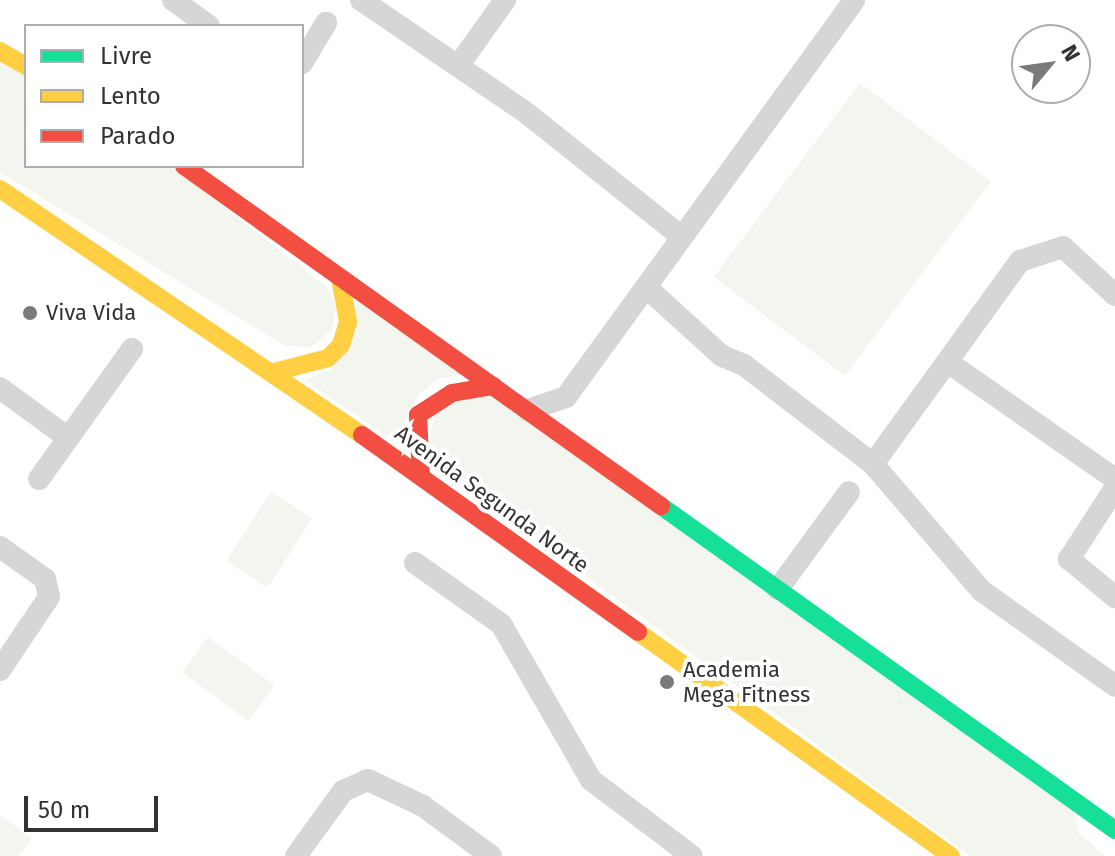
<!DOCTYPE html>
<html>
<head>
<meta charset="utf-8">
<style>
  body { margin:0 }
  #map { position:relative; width:1115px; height:856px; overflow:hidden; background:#fff; font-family:"Fira Sans",sans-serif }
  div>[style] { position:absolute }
  .green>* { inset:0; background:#f2f6ee; transform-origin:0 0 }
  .street>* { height:22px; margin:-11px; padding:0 11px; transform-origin:11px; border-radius:11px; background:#d6d6d6 }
  .fast>* { height:18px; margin:-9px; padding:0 9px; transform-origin:9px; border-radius:9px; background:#16e098 }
  .slow>* { height:18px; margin:-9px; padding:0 9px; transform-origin:9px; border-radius:9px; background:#ffcf43 }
  .jam>* { height:18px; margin:-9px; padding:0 9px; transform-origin:9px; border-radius:9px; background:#f24e42 }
  .dots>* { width:22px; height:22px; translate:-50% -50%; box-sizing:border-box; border:4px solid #fff; border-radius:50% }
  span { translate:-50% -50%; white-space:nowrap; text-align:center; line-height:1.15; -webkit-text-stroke:8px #fff; paint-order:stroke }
  .poi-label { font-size:22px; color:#323232 }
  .left { translate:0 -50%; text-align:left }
  .street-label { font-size:22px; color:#323232 }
  .legend { position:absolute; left:24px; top:24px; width:280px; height:144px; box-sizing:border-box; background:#fff; border:2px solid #adadad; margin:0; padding:10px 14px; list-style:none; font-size:24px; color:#323232 }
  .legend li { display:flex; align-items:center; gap:16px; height:40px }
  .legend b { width:40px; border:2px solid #adadad }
  .north { position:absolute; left:1011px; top:24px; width:80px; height:80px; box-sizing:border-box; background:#fff; border:2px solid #adadad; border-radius:50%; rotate:61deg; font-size:22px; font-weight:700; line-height:32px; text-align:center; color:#323232 }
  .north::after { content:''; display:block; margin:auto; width:28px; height:36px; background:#7a7a7a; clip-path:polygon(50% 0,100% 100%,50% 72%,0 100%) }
  .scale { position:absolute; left:24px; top:796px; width:134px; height:36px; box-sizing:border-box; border:4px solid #323232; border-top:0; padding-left:10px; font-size:24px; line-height:28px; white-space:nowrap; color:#323232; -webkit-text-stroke:6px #fff; paint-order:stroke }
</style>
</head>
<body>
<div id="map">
  <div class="green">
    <i style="clip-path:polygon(0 57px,26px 72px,26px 166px,171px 166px,326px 286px,336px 306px,332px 330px,310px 347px,285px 346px,0 172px)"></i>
    <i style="left:860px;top:83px;width:164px;height:243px;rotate:37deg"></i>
    <i style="clip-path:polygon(357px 302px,463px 375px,438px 379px,419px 394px,405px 421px,404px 448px,305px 380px,333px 368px)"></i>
    <i style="clip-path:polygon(490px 392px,1072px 806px,1079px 833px,1105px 856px,970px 856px,510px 521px,435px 458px,430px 432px,437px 408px)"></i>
    <i style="left:271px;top:492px;width:49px;height:82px;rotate:33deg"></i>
    <i style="left:208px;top:637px;width:82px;height:44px;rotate:36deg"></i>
    <i style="clip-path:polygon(0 815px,32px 838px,19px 856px,0 856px)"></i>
  </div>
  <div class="street">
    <i style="left:173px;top:0;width:44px;rotate:35.8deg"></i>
    <i style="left:361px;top:0;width:197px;rotate:34.3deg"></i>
    <i style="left:524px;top:111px;width:202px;rotate:38.6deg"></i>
    <i style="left:302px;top:63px;width:47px;rotate:-59deg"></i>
    <i style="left:458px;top:66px;width:81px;rotate:-54.5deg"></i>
    <i style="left:647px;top:288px;width:101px;rotate:42.2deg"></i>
    <i style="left:722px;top:356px;width:24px;rotate:22deg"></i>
    <i style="left:744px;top:365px;width:163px;rotate:37.5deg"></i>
    <i style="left:873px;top:464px;width:167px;rotate:49.4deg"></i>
    <i style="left:982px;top:591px;width:163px;rotate:35.5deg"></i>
    <i style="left:949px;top:363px;width:203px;rotate:34.9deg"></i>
    <i style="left:0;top:388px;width:84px;rotate:36.3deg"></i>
    <i style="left:528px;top:410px;width:40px;rotate:-18.9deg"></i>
    <i style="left:566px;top:397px;width:490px;rotate:-54deg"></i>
    <i style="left:873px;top:464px;width:251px;rotate:-54.1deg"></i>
    <i style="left:1020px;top:261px;width:45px;rotate:-18deg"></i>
    <i style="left:1063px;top:247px;width:71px;rotate:42.7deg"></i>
    <i style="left:39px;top:479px;width:160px;rotate:-54.4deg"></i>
    <i style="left:1115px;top:488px;width:85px;rotate:122.9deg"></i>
    <i style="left:1069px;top:559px;width:60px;rotate:39.6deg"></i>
    <i style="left:0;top:547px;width:55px;rotate:35.4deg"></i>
    <i style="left:45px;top:579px;width:18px;rotate:77deg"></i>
    <i style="left:49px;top:597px;width:88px;rotate:123.9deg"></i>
    <i style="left:415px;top:563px;width:105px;rotate:35.3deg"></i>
    <i style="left:501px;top:624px;width:180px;rotate:60deg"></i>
    <i style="left:591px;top:780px;width:126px;rotate:37deg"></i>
    <i style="left:778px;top:589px;width:120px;rotate:-53.8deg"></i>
    <i style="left:296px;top:856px;width:80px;rotate:-54.1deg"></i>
    <i style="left:343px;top:791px;width:27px;rotate:-24deg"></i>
    <i style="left:368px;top:780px;width:61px;rotate:25.3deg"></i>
    <i style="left:423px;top:806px;width:84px;rotate:36.3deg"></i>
  </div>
  <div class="fast">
    <i style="left:661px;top:506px;width:558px;rotate:35.51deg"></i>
  </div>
  <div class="slow">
    <i style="left:0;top:51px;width:30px;rotate:30deg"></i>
    <i style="left:0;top:189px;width:438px;rotate:34.2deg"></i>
    <i style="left:274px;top:372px;width:56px;rotate:-14.5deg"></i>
    <i style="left:328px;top:358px;width:18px;rotate:-45deg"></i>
    <i style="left:341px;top:345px;width:24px;rotate:-73deg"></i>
    <i style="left:348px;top:322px;width:45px;rotate:-100.3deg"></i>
    <i style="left:638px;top:632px;width:385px;rotate:35.6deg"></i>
  </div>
  <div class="jam">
    <i style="left:184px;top:166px;width:586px;rotate:35.48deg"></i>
    <i style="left:362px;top:435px;width:339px;rotate:35.5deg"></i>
    <i style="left:421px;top:476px;width:61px;rotate:-92.8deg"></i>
    <i style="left:418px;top:415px;width:40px;rotate:-32.9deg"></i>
    <i style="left:452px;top:393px;width:42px;rotate:-9.7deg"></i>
  </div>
  <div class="dots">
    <i style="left:30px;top:313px;background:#7a7a7a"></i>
    <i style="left:667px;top:682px;background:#7a7a7a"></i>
  </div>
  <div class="poi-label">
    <span class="left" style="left:46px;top:313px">Viva Vida</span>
    <span class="left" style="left:683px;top:682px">Academia<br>Mega Fitness</span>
  </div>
  <div class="street-label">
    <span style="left:492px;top:499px;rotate:36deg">Avenida Segunda Norte</span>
  </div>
  <ul class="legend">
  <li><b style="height:10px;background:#16e098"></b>Livre</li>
  <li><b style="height:10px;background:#ffcf43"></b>Lento</li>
  <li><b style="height:10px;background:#f24e42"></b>Parado</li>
  </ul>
  <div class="north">N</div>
  <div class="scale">50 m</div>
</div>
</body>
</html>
